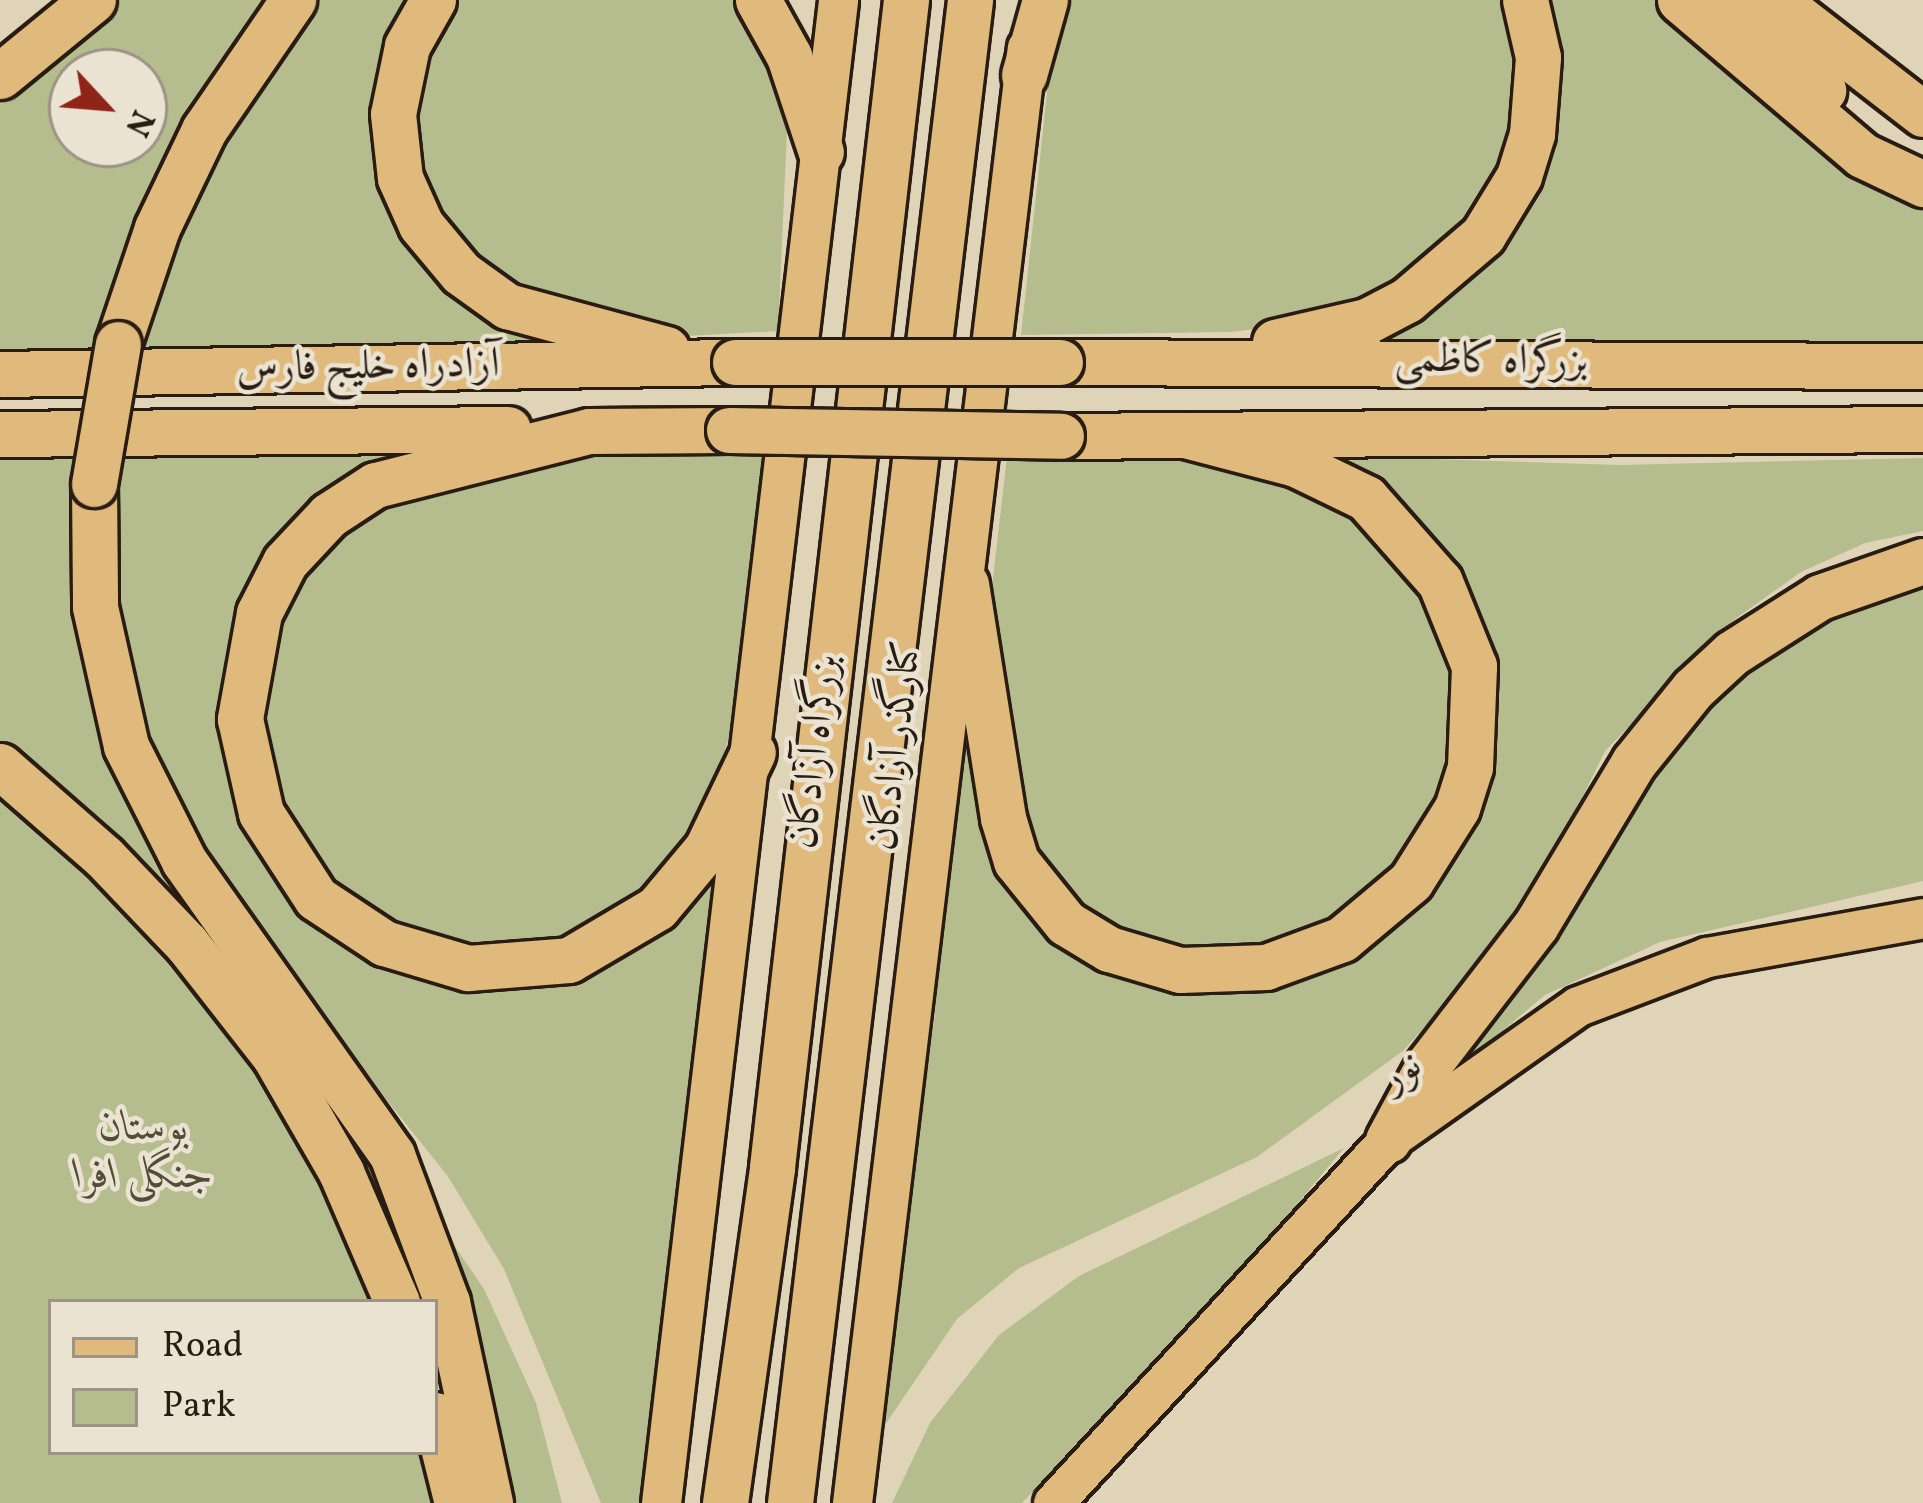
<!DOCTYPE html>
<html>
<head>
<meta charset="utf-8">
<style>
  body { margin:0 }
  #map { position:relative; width:1923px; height:1503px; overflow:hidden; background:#e0d4b8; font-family:Vollkorn,Amiri,serif }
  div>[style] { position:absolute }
  .green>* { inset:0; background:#b5bc8d }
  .roads { filter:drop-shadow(3px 0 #291d13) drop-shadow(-3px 0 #291d13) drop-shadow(0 3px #291d13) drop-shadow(0 -3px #291d13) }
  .major>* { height:39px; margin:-19.5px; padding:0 19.5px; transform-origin:19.5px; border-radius:19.5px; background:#e0ba7c }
  .highway>* { height:45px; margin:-22.5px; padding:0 22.5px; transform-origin:22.5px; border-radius:22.5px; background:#e0ba7c }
  .bridges { filter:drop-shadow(3px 0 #291d13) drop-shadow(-3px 0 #291d13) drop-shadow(0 3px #291d13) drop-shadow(0 -3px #291d13) }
  .highway-bridge>* { height:45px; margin:-22.5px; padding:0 22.5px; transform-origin:22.5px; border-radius:22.5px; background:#e0ba7c }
  span { translate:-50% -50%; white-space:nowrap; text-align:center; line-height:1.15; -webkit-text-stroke:9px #ebe3d1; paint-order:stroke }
  .street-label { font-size:42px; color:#291d13 }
  .park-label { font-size:42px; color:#534d38; font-style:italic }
  .legend { position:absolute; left:48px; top:1299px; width:390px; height:156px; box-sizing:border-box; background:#ebe3d1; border:3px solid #9d9485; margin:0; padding:15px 21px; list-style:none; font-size:36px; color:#291d13 }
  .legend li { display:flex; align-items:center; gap:24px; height:60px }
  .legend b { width:60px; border:3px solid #9d9485 }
  .north { position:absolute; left:48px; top:48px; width:120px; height:120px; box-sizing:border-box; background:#ebe3d1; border:3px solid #9d9485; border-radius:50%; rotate:116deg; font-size:33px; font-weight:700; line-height:48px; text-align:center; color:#291d13 }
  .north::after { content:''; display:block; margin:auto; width:42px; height:54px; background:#8f2418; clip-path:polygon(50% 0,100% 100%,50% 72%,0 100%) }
</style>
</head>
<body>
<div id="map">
  <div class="green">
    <i style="clip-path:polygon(evenodd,119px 0,273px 0,104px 351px,0 353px,0 93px,119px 0,72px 72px,144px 72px,144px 144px,72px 144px,72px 72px)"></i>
    <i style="clip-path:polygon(308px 0,416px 0,414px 238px,623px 346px,131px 350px,198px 165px)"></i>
    <i style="clip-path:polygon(447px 0,737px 0,774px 68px,787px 131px,778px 331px,650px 338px,479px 273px,412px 181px,418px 45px)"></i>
    <i style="clip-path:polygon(1057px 0,1506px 0,1521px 70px,1516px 136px,1465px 232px,1394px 290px,1301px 323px,1231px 332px,1021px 335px)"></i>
    <i style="clip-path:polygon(1541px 0,1663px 0,1923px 206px,1923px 346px,1323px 346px,1486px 255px)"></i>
    <i style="clip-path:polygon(477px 443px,383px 468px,231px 666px,296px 894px,519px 980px,723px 850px,649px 1503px,601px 1503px,504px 1269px,447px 1175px,303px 996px,179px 822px,114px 656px,110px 448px)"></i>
    <i style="clip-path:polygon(1280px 443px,1400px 458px,1621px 465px,1923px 458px,1923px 531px,1865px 543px,1801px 572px,1735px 619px,1605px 751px,1563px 837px,1477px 968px,1404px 1050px,1257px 1157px,1019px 1268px,957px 1319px,878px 1435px,935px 1014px,949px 778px,965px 673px,988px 857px,1005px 889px,1050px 935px,1108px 967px,1359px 949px,1447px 869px,1474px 809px,1498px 706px,1473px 614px)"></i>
    <i style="clip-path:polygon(1008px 448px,1200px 455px,1343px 495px,1413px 566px,1456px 668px,1448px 784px,1388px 886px,1284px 946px,1189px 958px,1084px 918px,1018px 832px,990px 604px)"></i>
    <i style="clip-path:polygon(0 452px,84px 452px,111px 744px,484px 1289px,536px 1403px,562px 1503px,472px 1503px,435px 1361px,435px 1302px,416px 1302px,370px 1192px,0 744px)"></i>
    <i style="clip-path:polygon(764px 453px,728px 741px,693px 837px,666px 873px,580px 942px,479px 954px,353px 909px,286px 836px,252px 717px,293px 576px,360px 510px,563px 454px)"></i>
    <i style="clip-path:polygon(1923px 581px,1923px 881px,1660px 942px,1545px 995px,1421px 1099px,1688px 715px,1805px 622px)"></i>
    <i style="clip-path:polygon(0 789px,42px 821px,215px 1003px,325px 1174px,381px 1302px,51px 1302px,51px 1452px,425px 1452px,436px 1503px,0 1503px)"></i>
    <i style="clip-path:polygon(1344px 1148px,1243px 1269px,1022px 1503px,892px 1503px,930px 1423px,999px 1335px,1079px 1276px)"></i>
  </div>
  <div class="roads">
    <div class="major">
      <i style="left:661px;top:1503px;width:1513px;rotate:-83.28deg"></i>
      <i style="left:852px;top:1503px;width:1466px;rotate:-83.15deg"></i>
      <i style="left:1053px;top:1503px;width:494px;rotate:-47.3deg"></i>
      <i style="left:1388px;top:1140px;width:232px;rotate:-35.2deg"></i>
      <i style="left:1578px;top:1006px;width:138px;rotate:-20.8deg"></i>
      <i style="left:1707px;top:957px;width:219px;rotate:-10.2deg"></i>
    </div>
    <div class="highway">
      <i style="left:433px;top:0;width:53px;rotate:119.5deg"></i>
      <i style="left:407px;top:46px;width:69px;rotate:101.6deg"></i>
      <i style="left:393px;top:114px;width:64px;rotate:83.8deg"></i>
      <i style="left:400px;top:178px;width:51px;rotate:65.9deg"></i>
      <i style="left:421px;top:225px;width:62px;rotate:50.2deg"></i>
      <i style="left:461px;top:273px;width:57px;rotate:35.7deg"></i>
      <i style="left:507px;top:306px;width:165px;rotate:15.1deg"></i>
      <i style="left:758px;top:0;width:64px;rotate:61deg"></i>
      <i style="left:789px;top:56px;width:101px;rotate:71.6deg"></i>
      <i style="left:1680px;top:0;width:239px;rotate:40.4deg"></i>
      <i style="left:1862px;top:155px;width:68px;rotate:25.4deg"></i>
      <i style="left:1734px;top:0;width:127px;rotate:45.3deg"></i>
      <i style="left:1776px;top:0;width:186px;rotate:37.8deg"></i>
      <i style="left:1024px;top:75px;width:78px;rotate:-74.4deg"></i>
      <i style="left:0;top:76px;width:120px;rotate:-39.3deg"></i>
      <i style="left:1275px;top:342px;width:94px;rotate:-12.9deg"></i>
      <i style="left:1367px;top:321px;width:45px;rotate:-27.7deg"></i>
      <i style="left:1407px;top:300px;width:100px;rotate:-40.5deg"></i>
      <i style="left:1483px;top:235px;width:69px;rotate:-58.6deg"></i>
      <i style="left:1519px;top:176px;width:44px;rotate:-72.8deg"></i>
      <i style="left:1532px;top:134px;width:77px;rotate:-85.5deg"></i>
      <i style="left:1538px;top:57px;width:58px;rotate:-102.8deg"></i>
      <i style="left:118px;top:344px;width:122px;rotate:-71.4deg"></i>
      <i style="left:157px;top:228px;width:109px;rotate:-64.4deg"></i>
      <i style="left:204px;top:130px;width:158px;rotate:-55.6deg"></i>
      <i style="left:1060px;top:362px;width:863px;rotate:0.27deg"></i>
      <i style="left:0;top:374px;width:735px;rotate:-0.94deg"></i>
      <i style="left:729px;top:430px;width:140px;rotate:179.6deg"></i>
      <i style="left:589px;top:431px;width:221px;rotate:165.8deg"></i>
      <i style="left:375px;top:485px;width:55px;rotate:146.9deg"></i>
      <i style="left:329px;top:515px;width:64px;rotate:133.1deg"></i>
      <i style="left:285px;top:562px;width:57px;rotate:117deg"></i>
      <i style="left:259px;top:613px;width:108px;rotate:100.2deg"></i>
      <i style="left:240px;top:719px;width:96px;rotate:77.4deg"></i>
      <i style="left:261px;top:813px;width:101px;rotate:57.1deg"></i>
      <i style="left:316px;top:898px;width:82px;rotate:33.5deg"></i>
      <i style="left:384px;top:943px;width:88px;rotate:16.6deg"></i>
      <i style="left:468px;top:968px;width:101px;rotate:-4.5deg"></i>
      <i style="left:569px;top:960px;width:102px;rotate:-30.6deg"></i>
      <i style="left:657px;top:908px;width:78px;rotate:-50.2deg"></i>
      <i style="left:707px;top:848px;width:106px;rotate:-64.4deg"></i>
      <i style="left:0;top:434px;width:508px;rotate:-0.56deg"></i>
      <i style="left:1061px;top:436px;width:862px;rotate:-0.47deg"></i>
      <i style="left:94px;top:484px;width:123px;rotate:89.5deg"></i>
      <i style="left:95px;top:607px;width:142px;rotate:77.4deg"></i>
      <i style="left:126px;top:746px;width:129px;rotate:63.2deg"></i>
      <i style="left:184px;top:861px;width:360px;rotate:54.7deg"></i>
      <i style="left:392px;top:1155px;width:157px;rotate:69.5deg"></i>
      <i style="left:447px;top:1302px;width:206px;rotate:77.9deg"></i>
      <i style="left:966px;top:584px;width:237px;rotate:81deg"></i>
      <i style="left:1003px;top:818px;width:45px;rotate:73.2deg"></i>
      <i style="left:1016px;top:861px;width:80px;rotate:51.1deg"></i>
      <i style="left:1066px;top:923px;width:50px;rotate:31.2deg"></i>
      <i style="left:1109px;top:949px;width:74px;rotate:16.5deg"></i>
      <i style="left:1180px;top:970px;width:86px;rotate:-2deg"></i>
      <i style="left:1266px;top:967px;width:81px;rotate:-20.2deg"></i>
      <i style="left:1342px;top:939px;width:90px;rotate:-40deg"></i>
      <i style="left:1411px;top:881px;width:86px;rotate:-57.8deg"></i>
      <i style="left:1457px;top:808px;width:43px;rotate:-72.4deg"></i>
      <i style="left:1470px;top:767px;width:101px;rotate:-87.7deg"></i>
      <i style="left:1474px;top:666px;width:91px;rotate:-112deg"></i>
      <i style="left:1440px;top:582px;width:112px;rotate:-131.4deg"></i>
      <i style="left:1366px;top:498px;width:78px;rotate:-154.1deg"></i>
      <i style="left:1296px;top:464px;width:111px;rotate:-165.3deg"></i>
      <i style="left:0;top:766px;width:138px;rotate:41.2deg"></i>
      <i style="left:104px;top:857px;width:119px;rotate:46.4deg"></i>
      <i style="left:186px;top:943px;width:145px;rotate:52deg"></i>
      <i style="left:275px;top:1057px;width:133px;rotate:60.1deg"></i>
      <i style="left:341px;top:1172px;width:142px;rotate:66.7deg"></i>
      <i style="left:1388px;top:1140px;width:86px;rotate:-61.7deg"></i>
      <i style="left:1429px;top:1064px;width:175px;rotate:-52.4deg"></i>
      <i style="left:1536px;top:925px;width:190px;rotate:-59deg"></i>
      <i style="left:1634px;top:762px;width:94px;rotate:-51.1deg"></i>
      <i style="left:1693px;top:689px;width:53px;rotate:-42.7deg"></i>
      <i style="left:1732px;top:653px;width:104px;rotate:-32.5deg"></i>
      <i style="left:1820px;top:597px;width:109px;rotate:-19.3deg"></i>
      <i style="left:435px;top:1415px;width:91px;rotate:76deg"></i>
      <i style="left:725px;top:1503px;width:339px;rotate:-82deg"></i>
      <i style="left:772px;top:1167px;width:1175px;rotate:-83.45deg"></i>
      <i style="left:790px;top:1503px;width:1514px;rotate:-83.17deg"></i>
    </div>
  </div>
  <div class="bridges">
    <div class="highway-bridge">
      <i style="left:735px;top:362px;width:325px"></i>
      <i style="left:729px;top:430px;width:332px;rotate:1deg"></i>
      <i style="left:94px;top:484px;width:142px;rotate:-80.3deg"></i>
    </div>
  </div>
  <div class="street-label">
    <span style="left:1491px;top:362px;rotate:1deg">بزرگراه کاظمی</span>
    <span style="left:368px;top:368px;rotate:-1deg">آزادراه خلیج فارس</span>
    <span style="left:897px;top:746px;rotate:-83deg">کنارگذر آزادگان</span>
    <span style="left:816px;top:752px;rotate:-83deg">بزرگراه آزادگان</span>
    <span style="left:1402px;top:1073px;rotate:-34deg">نور</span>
  </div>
  <div class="park-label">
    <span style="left:144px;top:1153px">بوستان<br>جنگلی افرا</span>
  </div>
  <ul class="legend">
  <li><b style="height:15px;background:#e0ba7c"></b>Road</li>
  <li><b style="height:33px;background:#b5bc8d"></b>Park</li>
  </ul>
  <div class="north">N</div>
</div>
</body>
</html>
